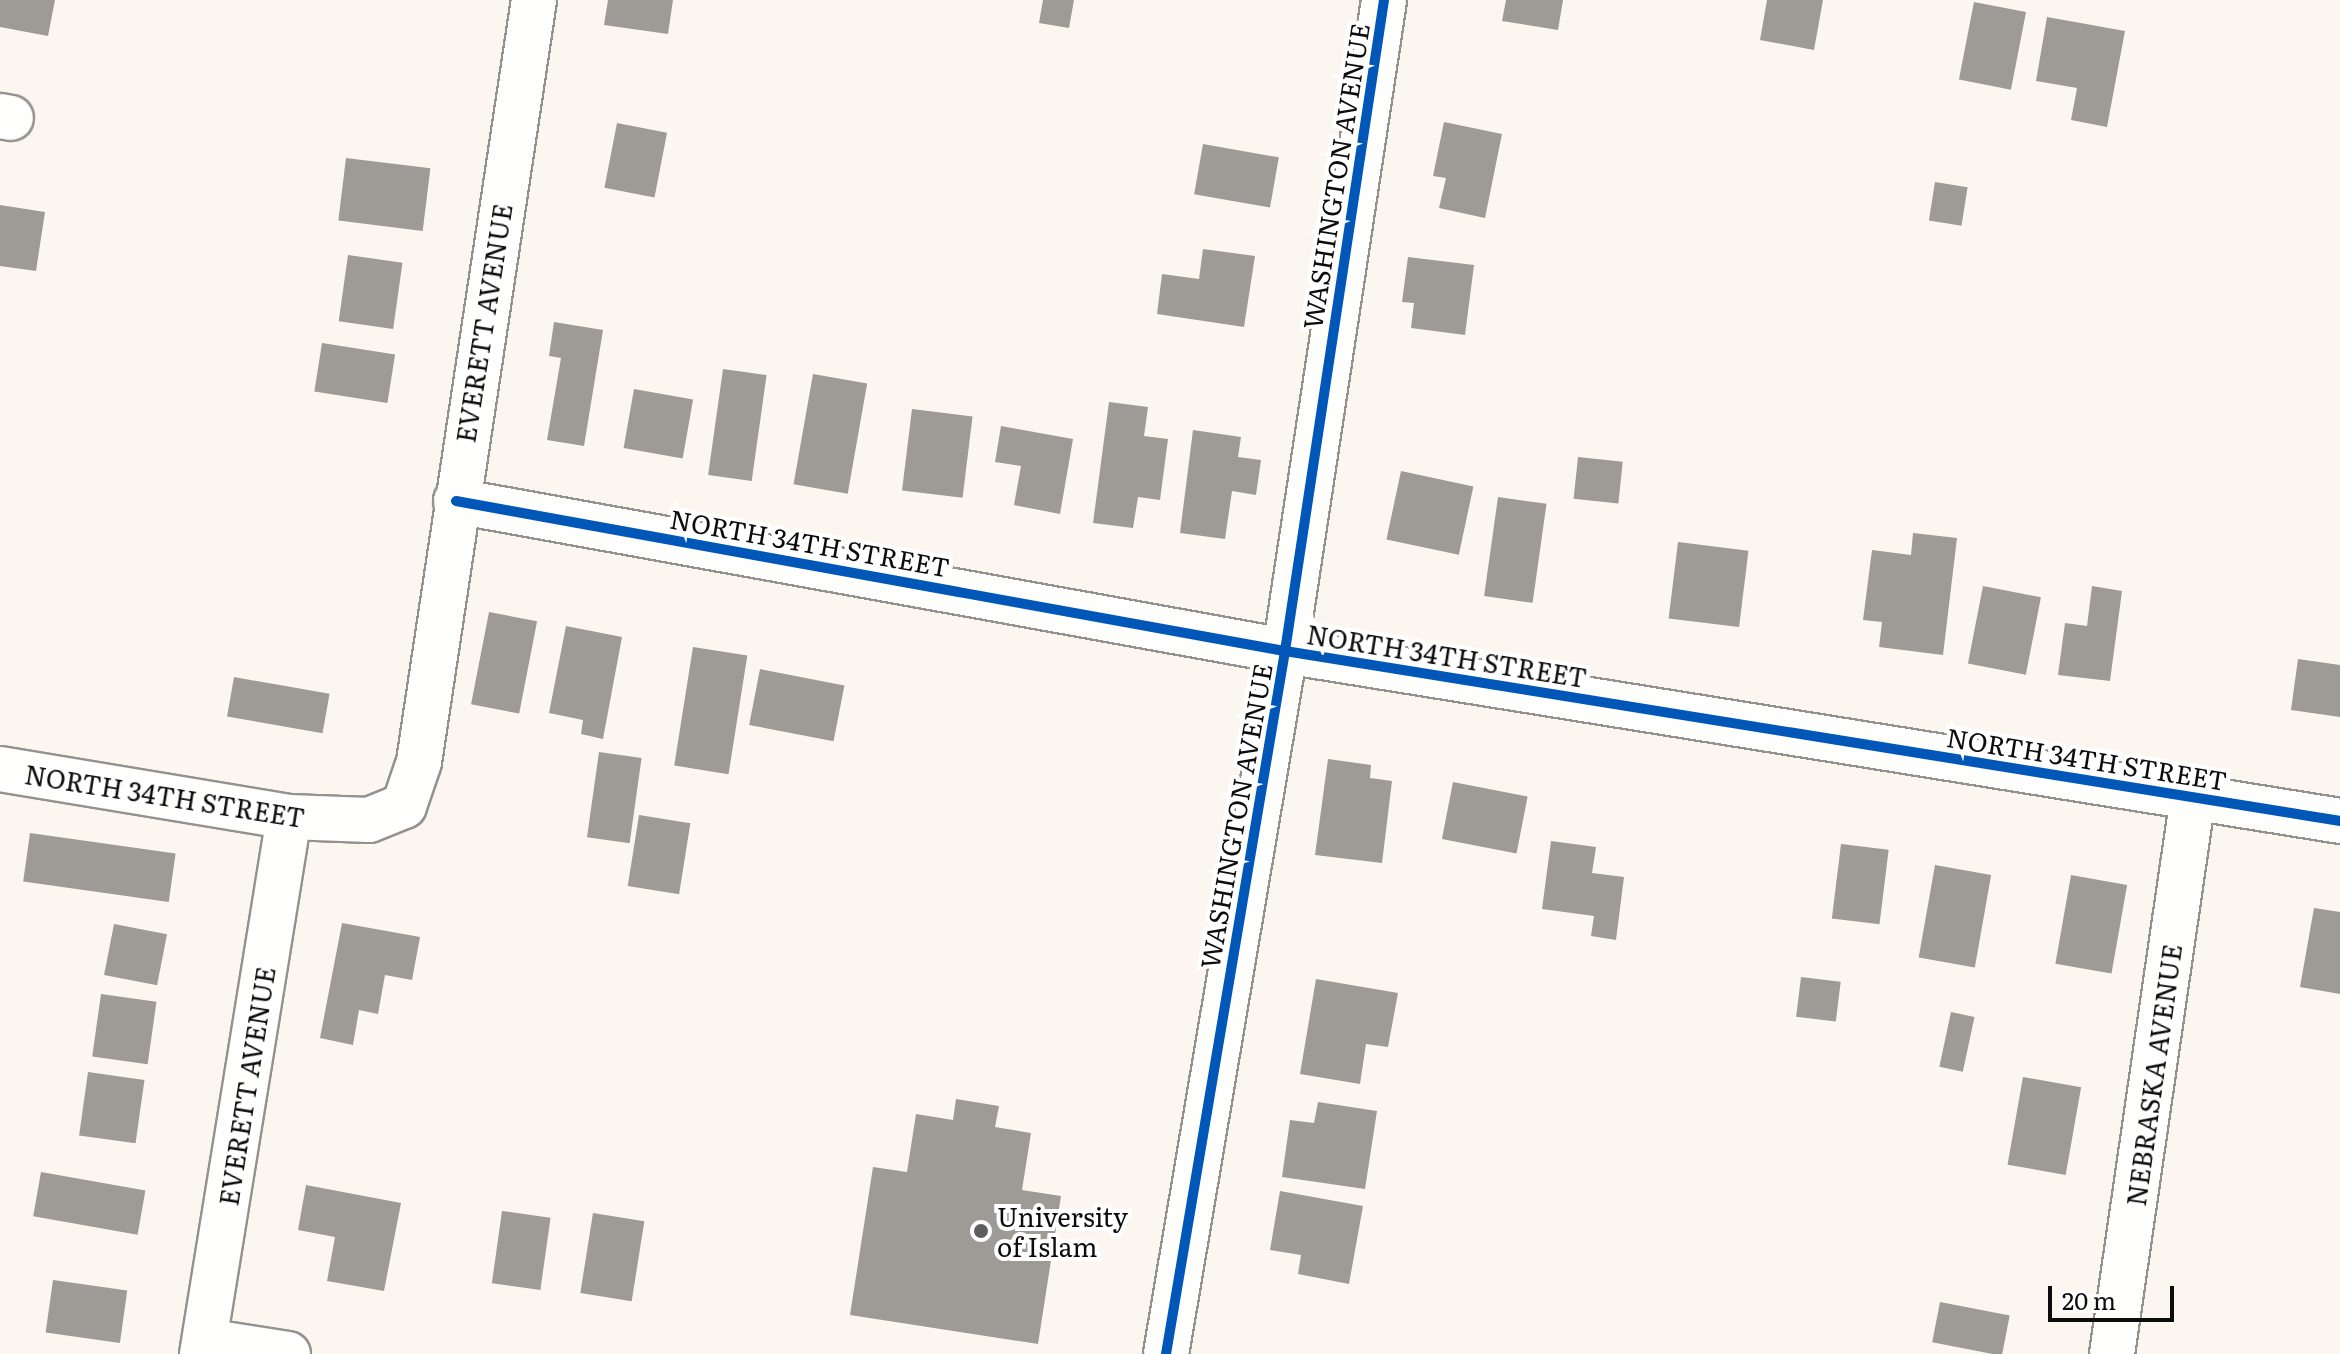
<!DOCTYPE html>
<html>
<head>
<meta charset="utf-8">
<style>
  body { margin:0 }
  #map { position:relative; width:2340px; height:1354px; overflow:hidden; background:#fbf7f0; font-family:Literata,serif }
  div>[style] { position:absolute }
  .building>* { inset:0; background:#9e9a96; transform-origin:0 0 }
  .roads { filter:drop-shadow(2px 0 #94928f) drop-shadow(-2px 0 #94928f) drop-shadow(0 2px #94928f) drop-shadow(0 -2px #94928f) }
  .street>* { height:44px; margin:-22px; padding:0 22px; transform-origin:22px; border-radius:22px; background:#fefefd }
  .cycleway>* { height:10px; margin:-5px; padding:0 5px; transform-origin:5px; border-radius:5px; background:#0057b8 }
  .dots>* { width:22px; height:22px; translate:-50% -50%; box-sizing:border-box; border:4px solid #fff; border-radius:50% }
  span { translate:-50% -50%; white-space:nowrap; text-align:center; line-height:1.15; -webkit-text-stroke:8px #fff; paint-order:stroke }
  .street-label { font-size:26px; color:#0c0c0c }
  .poi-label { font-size:26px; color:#0c0c0c }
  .left { translate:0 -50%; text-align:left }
  .scale { position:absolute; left:2048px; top:1286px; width:126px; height:36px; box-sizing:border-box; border:4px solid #0c0c0c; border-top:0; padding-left:10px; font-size:24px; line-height:28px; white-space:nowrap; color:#0c0c0c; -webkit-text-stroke:6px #fff; paint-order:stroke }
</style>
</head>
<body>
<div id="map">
  <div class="building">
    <i style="clip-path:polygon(0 0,55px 0,48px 36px,0 27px)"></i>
    <i style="clip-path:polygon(608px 0,673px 0,668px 34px,604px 25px)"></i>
    <i style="clip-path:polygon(1043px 0,1074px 0,1069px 28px,1039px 23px)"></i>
    <i style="clip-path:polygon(1506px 0,1563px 0,1558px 30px,1502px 21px)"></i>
    <i style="clip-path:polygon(1767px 0,1823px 0,1814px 50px,1760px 40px)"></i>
    <i style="left:1974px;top:2px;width:53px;height:79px;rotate:11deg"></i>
    <i style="clip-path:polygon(2047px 17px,2125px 31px,2107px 127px,2071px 120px,2077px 88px,2036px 81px)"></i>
    <i style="clip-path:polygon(1444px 122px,1502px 134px,1485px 218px,1439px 208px,1446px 178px,1433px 176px)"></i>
    <i style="left:617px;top:123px;width:51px;height:66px;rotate:11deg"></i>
    <i style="left:1203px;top:144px;width:77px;height:51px;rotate:10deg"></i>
    <i style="left:346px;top:158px;width:85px;height:63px;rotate:7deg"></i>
    <i style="left:1935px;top:182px;width:33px;height:39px;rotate:9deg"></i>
    <i style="clip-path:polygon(0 205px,45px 212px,36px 271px,0 266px)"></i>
    <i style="clip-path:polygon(1203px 249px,1255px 256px,1244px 327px,1157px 314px,1162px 274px,1199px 279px)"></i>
    <i style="left:348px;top:255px;width:55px;height:67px;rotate:8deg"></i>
    <i style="clip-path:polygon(1408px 257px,1474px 265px,1465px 335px,1411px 328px,1414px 303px,1402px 302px)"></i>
    <i style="clip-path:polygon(554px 322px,603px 330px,584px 446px,547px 440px,561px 358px,549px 356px)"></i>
    <i style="left:322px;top:343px;width:74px;height:49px;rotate:9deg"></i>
    <i style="left:723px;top:369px;width:44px;height:107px;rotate:8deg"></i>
    <i style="left:813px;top:374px;width:55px;height:112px;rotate:10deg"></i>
    <i style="left:634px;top:389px;width:60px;height:60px;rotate:10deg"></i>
    <i style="clip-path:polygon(1109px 402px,1148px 407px,1144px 436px,1168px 439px,1160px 500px,1138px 497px,1133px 528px,1093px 523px)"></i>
    <i style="left:912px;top:409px;width:61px;height:82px;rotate:7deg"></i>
    <i style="clip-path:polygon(1001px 426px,1073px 439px,1060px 514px,1014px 505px,1021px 466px,995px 462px)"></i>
    <i style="clip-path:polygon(1193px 430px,1241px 437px,1238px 457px,1261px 460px,1256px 495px,1232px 491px,1225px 539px,1180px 533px)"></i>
    <i style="left:1578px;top:457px;width:45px;height:42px;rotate:6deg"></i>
    <i style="left:1401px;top:471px;width:74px;height:70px;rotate:12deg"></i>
    <i style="left:1498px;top:497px;width:49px;height:100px;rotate:8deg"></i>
    <i style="clip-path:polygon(1913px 533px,1957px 538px,1943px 655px,1879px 647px,1882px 622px,1863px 620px,1872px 550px,1911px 555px)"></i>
    <i style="left:1678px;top:542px;width:71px;height:77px;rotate:7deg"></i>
    <i style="left:1983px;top:586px;width:59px;height:79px;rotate:11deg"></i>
    <i style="clip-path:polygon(2092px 586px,2122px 591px,2110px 681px,2058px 675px,2065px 623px,2087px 626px)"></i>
    <i style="left:489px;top:612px;width:49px;height:94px;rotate:11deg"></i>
    <i style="clip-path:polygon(566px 626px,622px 637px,603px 739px,581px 734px,583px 720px,549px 713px)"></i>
    <i style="left:693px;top:647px;width:55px;height:120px;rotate:9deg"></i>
    <i style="clip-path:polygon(2298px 659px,2340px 665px,2340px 717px,2291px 710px)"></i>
    <i style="left:760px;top:669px;width:86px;height:57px;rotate:11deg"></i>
    <i style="left:234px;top:677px;width:97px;height:40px;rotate:10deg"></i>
    <i style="left:599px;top:752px;width:43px;height:86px;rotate:8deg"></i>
    <i style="clip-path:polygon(1328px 759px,1371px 765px,1370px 778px,1392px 781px,1382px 863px,1315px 855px)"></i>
    <i style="left:1453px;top:782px;width:76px;height:58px;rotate:11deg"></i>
    <i style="left:639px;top:815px;width:52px;height:72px;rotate:9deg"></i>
    <i style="left:30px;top:833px;width:147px;height:49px;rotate:8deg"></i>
    <i style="clip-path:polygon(1551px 841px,1596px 847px,1592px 873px,1624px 877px,1616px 940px,1591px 936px,1594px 916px,1542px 909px)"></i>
    <i style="left:1841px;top:844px;width:48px;height:75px;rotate:7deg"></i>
    <i style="left:1935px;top:865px;width:57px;height:94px;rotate:10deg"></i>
    <i style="left:2071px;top:875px;width:57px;height:90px;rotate:10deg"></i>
    <i style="clip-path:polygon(2314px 908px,2340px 912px,2340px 994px,2300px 987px)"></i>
    <i style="clip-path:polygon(342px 923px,420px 937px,412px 980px,385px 975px,378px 1014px,359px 1010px,353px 1045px,320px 1038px)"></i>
    <i style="left:114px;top:924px;width:54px;height:52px;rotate:11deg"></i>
    <i style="left:1801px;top:977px;width:40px;height:40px;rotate:7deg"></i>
    <i style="clip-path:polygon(1316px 979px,1398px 993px,1388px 1047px,1366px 1044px,1360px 1084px,1300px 1074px)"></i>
    <i style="left:101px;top:994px;width:56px;height:63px;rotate:8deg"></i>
    <i style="left:1951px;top:1012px;width:24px;height:56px;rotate:12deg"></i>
    <i style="left:88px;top:1072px;width:57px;height:64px;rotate:8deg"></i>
    <i style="left:2023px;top:1077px;width:59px;height:89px;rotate:10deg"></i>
    <i style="clip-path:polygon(956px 1099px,999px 1106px,995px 1127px,1031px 1133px,1022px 1190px,1061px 1196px,1038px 1344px,850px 1315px,873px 1167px,907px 1172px,916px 1114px,953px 1120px)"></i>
    <i style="clip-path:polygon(1318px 1102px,1377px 1111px,1365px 1189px,1282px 1177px,1290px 1120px,1314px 1123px)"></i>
    <i style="left:41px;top:1172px;width:106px;height:45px;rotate:10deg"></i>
    <i style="clip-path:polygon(306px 1185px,401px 1203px,384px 1291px,327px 1281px,335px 1237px,298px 1230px)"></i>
    <i style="clip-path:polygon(1280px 1191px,1363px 1206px,1349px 1284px,1298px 1274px,1301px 1255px,1270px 1250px)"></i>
    <i style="left:502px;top:1211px;width:49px;height:73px;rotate:8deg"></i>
    <i style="left:593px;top:1213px;width:52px;height:81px;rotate:9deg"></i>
    <i style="left:53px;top:1280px;width:75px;height:53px;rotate:8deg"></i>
    <i style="left:1940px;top:1302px;width:71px;height:41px;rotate:11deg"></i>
  </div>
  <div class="roads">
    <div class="street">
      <i style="left:0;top:116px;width:11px;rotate:10deg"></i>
      <i style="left:456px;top:501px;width:842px;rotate:10.26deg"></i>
      <i style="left:1285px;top:651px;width:1069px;rotate:9.15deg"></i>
      <i style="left:0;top:769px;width:293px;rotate:9.4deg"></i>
      <i style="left:289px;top:817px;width:80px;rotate:2.1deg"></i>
      <i style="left:369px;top:820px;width:38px;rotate:-22deg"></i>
      <i style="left:404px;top:806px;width:46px;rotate:-71.2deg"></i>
      <i style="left:419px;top:762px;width:771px;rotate:-81.42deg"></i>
      <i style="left:205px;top:1341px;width:84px;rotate:8.9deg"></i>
      <i style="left:202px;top:1354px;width:544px;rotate:-80.8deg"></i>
      <i style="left:1166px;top:1354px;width:713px;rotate:-80.39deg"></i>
      <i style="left:1285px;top:651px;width:658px;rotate:-81.35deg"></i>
      <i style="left:2112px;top:1354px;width:563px;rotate:-81.73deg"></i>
    </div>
  </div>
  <div class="cycleway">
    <i style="left:456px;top:501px;width:842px;rotate:10.26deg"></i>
    <i style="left:1285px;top:651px;width:1069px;rotate:9.15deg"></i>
    <i style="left:1166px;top:1354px;width:713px;rotate:-80.39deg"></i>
    <i style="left:1285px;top:651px;width:658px;rotate:-81.35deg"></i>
  </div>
  <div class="dots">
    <i style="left:981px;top:1231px;background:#605e5c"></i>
  </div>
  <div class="street-label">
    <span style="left:1335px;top:176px;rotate:-81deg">WASHINGTON AVENUE</span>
    <span style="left:483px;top:323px;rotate:-81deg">EVERETT AVENUE</span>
    <span style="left:810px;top:542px;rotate:10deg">NORTH 34TH STREET</span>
    <span style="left:1447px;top:655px;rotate:9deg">NORTH 34TH STREET</span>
    <span style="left:2087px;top:758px;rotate:9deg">NORTH 34TH STREET</span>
    <span style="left:165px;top:795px;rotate:9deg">NORTH 34TH STREET</span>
    <span style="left:1235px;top:816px;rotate:-80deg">WASHINGTON AVENUE</span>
    <span style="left:2153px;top:1075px;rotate:-82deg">NEBRASKA AVENUE</span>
    <span style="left:246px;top:1086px;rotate:-81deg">EVERETT AVENUE</span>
  </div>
  <div class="poi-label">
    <span class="left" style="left:997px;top:1231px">University<br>of Islam</span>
  </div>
  <div class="scale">20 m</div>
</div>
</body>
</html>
